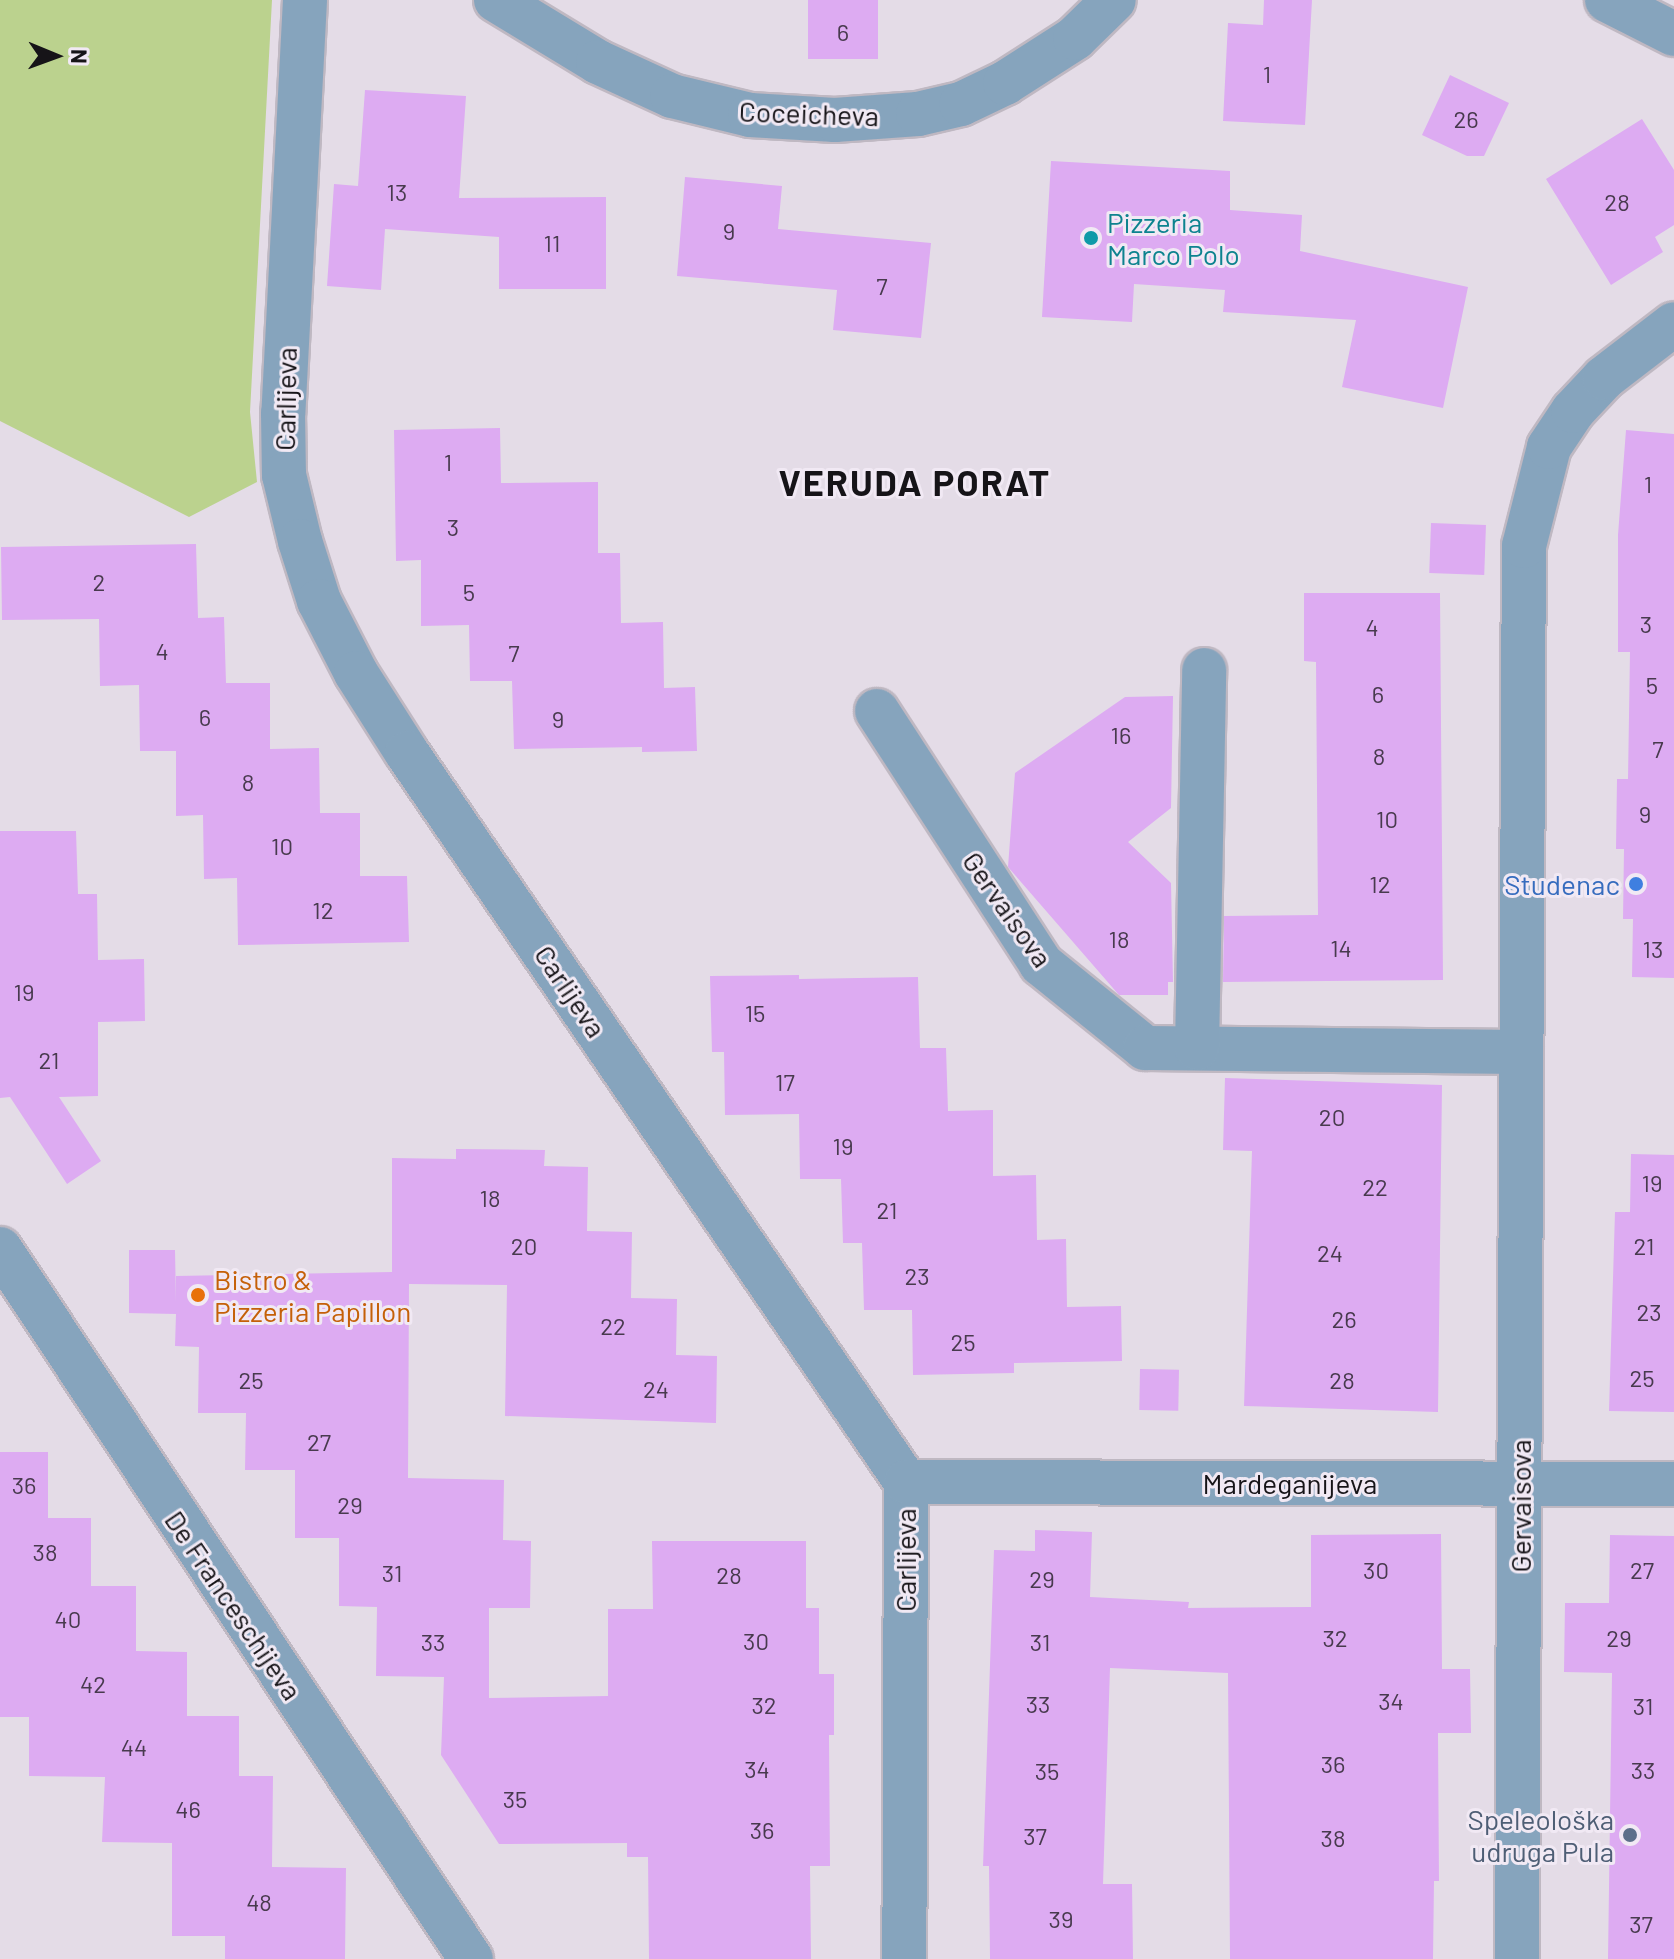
<!DOCTYPE html>
<html>
<head>
<meta charset="utf-8">
<style>
  body { margin:0 }
  #map { position:relative; width:1674px; height:1959px; overflow:hidden; background:#e4dce7; font-family:Barlow,sans-serif }
  div>[style] { position:absolute }
  .green>* { inset:0; background:#bbd28e }
  .building>* { inset:0; background:#ddabf2; transform-origin:0 0 }
  .roads { filter:drop-shadow(2px 0 #bfb8c2) drop-shadow(-2px 0 #bfb8c2) drop-shadow(0 2px #bfb8c2) drop-shadow(0 -2px #bfb8c2) }
  .minor>* { height:44px; margin:-22px; padding:0 22px; transform-origin:22px; border-radius:22px; background:#86a4bd }
  .dots>* { width:22px; height:22px; translate:-50% -50%; box-sizing:border-box; border:4px solid #f1e9f4; border-radius:50% }
  span { translate:-50% -50%; white-space:nowrap; text-align:center; line-height:1.15; -webkit-text-stroke:6px #f1e9f4; paint-order:stroke }
  .number-label { font-size:24px; color:#483a4e }
  .number-label span { -webkit-text-stroke-width:0 }
  .street-label { font-size:28px; color:#161418 }
  .culture-label { font-size:28px; color:#0d838f }
  .left { translate:0 -50%; text-align:left }
  .shop-label { font-size:28px; color:#366cbe }
  .right { translate:-100% -50%; text-align:right }
  .food-label { font-size:28px; color:#c56008 }
  .service-label { font-size:28px; color:#4e5e75 }
  .district-label { font-size:36px; color:#161418; font-weight:700; letter-spacing:2px }
  .north { position:absolute; left:16px; top:16px; width:80px; height:80px; -webkit-text-stroke:6px #f1e9f4; paint-order:stroke; rotate:91deg; font-size:22px; font-weight:700; line-height:32px; text-align:center; color:#161418 }
  .north::after { content:''; display:block; margin:auto; width:28px; height:36px; background:#161418; clip-path:polygon(50% 0,100% 100%,50% 72%,0 100%) }
</style>
</head>
<body>
<div id="map">
  <div class="green">
    <i style="clip-path:polygon(0 0,272px 0,250px 412px,257px 482px,189px 517px,0 421px)"></i>
  </div>
  <div class="building">
    <i style="left:808px;top:0;width:70px;height:59px"></i>
    <i style="clip-path:polygon(1264px 0,1312px 0,1305px 125px,1223px 121px,1228px 23px,1263px 25px)"></i>
    <i style="clip-path:polygon(1450px 75px,1509px 103px,1484px 156px,1467px 156px,1422px 135px)"></i>
    <i style="clip-path:polygon(365px 90px,466px 96px,459px 198px,606px 197px,606px 289px,499px 289px,499px 237px,385px 229px,381px 290px,327px 286px,334px 184px,358px 186px)"></i>
    <i style="clip-path:polygon(1642px 119px,1674px 170px,1674px 225px,1655px 237px,1663px 252px,1611px 285px,1546px 179px)"></i>
    <i style="clip-path:polygon(1051px 161px,1230px 171px,1230px 210px,1302px 215px,1300px 251px,1468px 287px,1443px 408px,1342px 387px,1356px 320px,1223px 312px,1225px 290px,1134px 284px,1132px 322px,1042px 317px)"></i>
    <i style="clip-path:polygon(685px 177px,782px 186px,778px 229px,931px 243px,921px 338px,833px 330px,837px 290px,677px 276px)"></i>
    <i style="clip-path:polygon(500px 428px,501px 483px,598px 482px,598px 553px,620px 553px,621px 623px,663px 622px,664px 688px,695px 687px,697px 751px,642px 752px,642px 747px,514px 749px,512px 681px,470px 681px,469px 625px,421px 626px,421px 560px,396px 561px,394px 430px)"></i>
    <i style="clip-path:polygon(1626px 430px,1674px 434px,1674px 978px,1632px 977px,1633px 919px,1623px 919px,1624px 849px,1616px 849px,1617px 779px,1628px 779px,1630px 652px,1618px 652px,1618px 535px)"></i>
    <i style="left:1431px;top:523px;width:55px;height:50px;rotate:2deg"></i>
    <i style="clip-path:polygon(196px 544px,198px 618px,224px 617px,226px 683px,270px 683px,270px 749px,319px 748px,320px 813px,360px 813px,360px 876px,407px 876px,409px 942px,238px 945px,237px 878px,204px 879px,203px 815px,176px 816px,176px 751px,140px 751px,139px 685px,100px 686px,99px 619px,2px 620px,1px 547px)"></i>
    <i style="clip-path:polygon(1304px 593px,1440px 593px,1443px 980px,1223px 982px,1224px 916px,1318px 915px,1316px 662px,1304px 661px)"></i>
    <i style="clip-path:polygon(1173px 696px,1171px 808px,1128px 842px,1171px 883px,1173px 982px,1168px 982px,1168px 995px,1119px 995px,1008px 867px,1015px 773px,1125px 697px)"></i>
    <i style="clip-path:polygon(0 831px,76px 831px,78px 894px,97px 894px,98px 960px,144px 959px,145px 1021px,98px 1022px,98px 1096px,59px 1097px,101px 1161px,67px 1184px,10px 1097px,0 1098px)"></i>
    <i style="clip-path:polygon(799px 975px,799px 979px,918px 977px,920px 1048px,946px 1048px,948px 1111px,993px 1110px,993px 1176px,1036px 1175px,1037px 1240px,1066px 1239px,1067px 1307px,1121px 1306px,1122px 1361px,1014px 1363px,1014px 1373px,913px 1375px,912px 1310px,864px 1310px,862px 1243px,843px 1243px,841px 1179px,800px 1179px,799px 1114px,725px 1115px,724px 1052px,712px 1052px,710px 976px)"></i>
    <i style="clip-path:polygon(1225px 1078px,1442px 1085px,1438px 1412px,1244px 1406px,1252px 1151px,1223px 1150px)"></i>
    <i style="clip-path:polygon(456px 1149px,545px 1150px,544px 1166px,588px 1167px,587px 1231px,632px 1232px,631px 1298px,677px 1299px,676px 1355px,717px 1356px,716px 1423px,505px 1416px,507px 1285px,409px 1284px,408px 1478px,504px 1480px,503px 1540px,531px 1541px,530px 1608px,489px 1608px,489px 1698px,608px 1696px,608px 1609px,653px 1609px,652px 1541px,806px 1541px,806px 1608px,819px 1608px,819px 1674px,834px 1674px,834px 1735px,829px 1735px,830px 1866px,810px 1866px,811px 1959px,649px 1959px,648px 1857px,627px 1857px,627px 1843px,499px 1844px,441px 1755px,444px 1677px,376px 1676px,377px 1607px,339px 1606px,339px 1538px,295px 1538px,295px 1470px,245px 1470px,246px 1413px,198px 1413px,199px 1347px,175px 1346px,176px 1314px,129px 1313px,129px 1250px,175px 1250px,176px 1302px,176px 1276px,392px 1272px,392px 1158px,456px 1159px)"></i>
    <i style="clip-path:polygon(1631px 1154px,1674px 1155px,1674px 1412px,1609px 1411px,1615px 1212px,1630px 1212px)"></i>
    <i style="left:1140px;top:1369px;width:39px;height:41px;rotate:1deg"></i>
    <i style="clip-path:polygon(0 1452px,48px 1452px,48px 1518px,91px 1518px,91px 1586px,136px 1586px,136px 1651px,187px 1652px,187px 1716px,239px 1716px,239px 1776px,273px 1776px,272px 1867px,346px 1868px,345px 1959px,225px 1959px,225px 1936px,172px 1936px,172px 1843px,102px 1842px,105px 1777px,29px 1776px,29px 1717px,0 1717px)"></i>
    <i style="clip-path:polygon(1035px 1530px,1092px 1532px,1090px 1597px,1189px 1602px,1188px 1608px,1311px 1607px,1311px 1535px,1441px 1534px,1442px 1669px,1470px 1669px,1471px 1733px,1438px 1733px,1439px 1881px,1434px 1881px,1433px 1959px,1230px 1959px,1228px 1673px,1110px 1668px,1103px 1884px,1132px 1884px,1133px 1959px,990px 1959px,989px 1866px,983px 1866px,994px 1550px,1035px 1551px)"></i>
    <i style="clip-path:polygon(1610px 1535px,1674px 1536px,1674px 1959px,1608px 1959px,1612px 1673px,1564px 1672px,1565px 1603px,1609px 1603px)"></i>
  </div>
  <div class="roads">
    <div class="minor">
      <i style="left:305px;top:0;width:414px;rotate:93deg"></i>
      <i style="left:283px;top:413px;width:62px;rotate:89.1deg"></i>
      <i style="left:284px;top:475px;width:68px;rotate:76.4deg"></i>
      <i style="left:300px;top:541px;width:63px;rotate:72.4deg"></i>
      <i style="left:319px;top:601px;width:81px;rotate:62.8deg"></i>
      <i style="left:356px;top:673px;width:95px;rotate:57.5deg"></i>
      <i style="left:407px;top:753px;width:883px;rotate:55.61deg"></i>
      <i style="left:906px;top:1482px;width:477px;rotate:90.2deg"></i>
      <i style="left:496px;top:0;width:119px;rotate:31.3deg"></i>
      <i style="left:598px;top:62px;width:81px;rotate:24.7deg"></i>
      <i style="left:672px;top:96px;width:80px;rotate:13.7deg"></i>
      <i style="left:750px;top:115px;width:85px;rotate:3.4deg"></i>
      <i style="left:835px;top:120px;width:83px;rotate:-4.1deg"></i>
      <i style="left:918px;top:114px;width:44px;rotate:-13.1deg"></i>
      <i style="left:961px;top:104px;width:49px;rotate:-25.5deg"></i>
      <i style="left:1005px;top:83px;width:83px;rotate:-32.7deg"></i>
      <i style="left:1075px;top:38px;width:54px;rotate:-44.3deg"></i>
      <i style="left:1607px;top:0;width:75px;rotate:26.9deg"></i>
      <i style="left:877px;top:711px;width:302px;rotate:57deg"></i>
      <i style="left:1041px;top:964px;width:134px;rotate:38.9deg"></i>
      <i style="left:1145px;top:1048px;width:376px;rotate:0.6deg"></i>
      <i style="left:1197px;top:1048px;width:378px;rotate:-88.9deg"></i>
      <i style="left:0;top:1249px;width:852px;rotate:56.44deg"></i>
      <i style="left:906px;top:1482px;width:768px;rotate:0.15deg"></i>
      <i style="left:1517px;top:1959px;width:1413px;rotate:-89.72deg"></i>
      <i style="left:1524px;top:546px;width:102px;rotate:-75.8deg"></i>
      <i style="left:1549px;top:447px;width:43px;rotate:-56.3deg"></i>
      <i style="left:1573px;top:411px;width:45px;rotate:-46.8deg"></i>
      <i style="left:1604px;top:378px;width:88px;rotate:-37.6deg"></i>
    </div>
  </div>
  <div class="dots">
    <i style="left:1091px;top:238px;background:#0f9aa8"></i>
    <i style="left:1636px;top:884px;background:#3f7fe0"></i>
    <i style="left:198px;top:1295px;background:#e8710a"></i>
    <i style="left:1630px;top:1835px;background:#5c6f8a"></i>
  </div>
  <div class="number-label">
    <span style="left:843px;top:32px">6</span>
    <span style="left:1267px;top:74px">1</span>
    <span style="left:1466px;top:119px">26</span>
    <span style="left:397px;top:192px">13</span>
    <span style="left:1617px;top:202px">28</span>
    <span style="left:729px;top:231px">9</span>
    <span style="left:552px;top:243px">11</span>
    <span style="left:882px;top:286px">7</span>
    <span style="left:448px;top:462px">1</span>
    <span style="left:1648px;top:484px">1</span>
    <span style="left:453px;top:527px">3</span>
    <span style="left:99px;top:582px">2</span>
    <span style="left:469px;top:592px">5</span>
    <span style="left:1646px;top:624px">3</span>
    <span style="left:1372px;top:627px">4</span>
    <span style="left:162px;top:651px">4</span>
    <span style="left:514px;top:653px">7</span>
    <span style="left:1652px;top:685px">5</span>
    <span style="left:1378px;top:694px">6</span>
    <span style="left:205px;top:717px">6</span>
    <span style="left:558px;top:719px">9</span>
    <span style="left:1121px;top:735px">16</span>
    <span style="left:1658px;top:749px">7</span>
    <span style="left:1379px;top:756px">8</span>
    <span style="left:248px;top:782px">8</span>
    <span style="left:1645px;top:814px">9</span>
    <span style="left:1387px;top:819px">10</span>
    <span style="left:282px;top:846px">10</span>
    <span style="left:1380px;top:884px">12</span>
    <span style="left:323px;top:910px">12</span>
    <span style="left:1119px;top:939px">18</span>
    <span style="left:1341px;top:948px">14</span>
    <span style="left:1653px;top:949px">13</span>
    <span style="left:24px;top:992px">19</span>
    <span style="left:755px;top:1013px">15</span>
    <span style="left:49px;top:1060px">21</span>
    <span style="left:785px;top:1082px">17</span>
    <span style="left:1332px;top:1117px">20</span>
    <span style="left:843px;top:1146px">19</span>
    <span style="left:1652px;top:1183px">19</span>
    <span style="left:1375px;top:1187px">22</span>
    <span style="left:490px;top:1198px">18</span>
    <span style="left:887px;top:1210px">21</span>
    <span style="left:524px;top:1246px">20</span>
    <span style="left:1644px;top:1246px">21</span>
    <span style="left:1330px;top:1253px">24</span>
    <span style="left:917px;top:1276px">23</span>
    <span style="left:1649px;top:1312px">23</span>
    <span style="left:1344px;top:1319px">26</span>
    <span style="left:613px;top:1326px">22</span>
    <span style="left:963px;top:1342px">25</span>
    <span style="left:1642px;top:1378px">25</span>
    <span style="left:251px;top:1380px">25</span>
    <span style="left:1342px;top:1380px">28</span>
    <span style="left:656px;top:1389px">24</span>
    <span style="left:319px;top:1442px">27</span>
    <span style="left:24px;top:1485px">36</span>
    <span style="left:350px;top:1505px">29</span>
    <span style="left:45px;top:1552px">38</span>
    <span style="left:1376px;top:1570px">30</span>
    <span style="left:1642px;top:1570px">27</span>
    <span style="left:392px;top:1573px">31</span>
    <span style="left:729px;top:1575px">28</span>
    <span style="left:1042px;top:1579px">29</span>
    <span style="left:68px;top:1619px">40</span>
    <span style="left:1335px;top:1638px">32</span>
    <span style="left:1619px;top:1638px">29</span>
    <span style="left:756px;top:1641px">30</span>
    <span style="left:433px;top:1642px">33</span>
    <span style="left:1040px;top:1642px">31</span>
    <span style="left:93px;top:1684px">42</span>
    <span style="left:1391px;top:1701px">34</span>
    <span style="left:1038px;top:1704px">33</span>
    <span style="left:764px;top:1705px">32</span>
    <span style="left:1643px;top:1706px">31</span>
    <span style="left:134px;top:1747px">44</span>
    <span style="left:1333px;top:1764px">36</span>
    <span style="left:757px;top:1769px">34</span>
    <span style="left:1643px;top:1770px">33</span>
    <span style="left:1047px;top:1771px">35</span>
    <span style="left:515px;top:1799px">35</span>
    <span style="left:188px;top:1809px">46</span>
    <span style="left:762px;top:1830px">36</span>
    <span style="left:1035px;top:1836px">37</span>
    <span style="left:1333px;top:1838px">38</span>
    <span style="left:259px;top:1902px">48</span>
    <span style="left:1061px;top:1919px">39</span>
    <span style="left:1641px;top:1924px">37</span>
  </div>
  <div class="street-label">
    <span style="left:809px;top:113px;rotate:2deg">Coceicheva</span>
    <span style="left:285px;top:399px;rotate:-89deg">Carlijeva</span>
    <span style="left:1008px;top:909px;rotate:55deg">Gervaisova</span>
    <span style="left:571px;top:991px;rotate:56deg">Carlijeva</span>
    <span style="left:1290px;top:1483px">Mardeganijeva</span>
    <span style="left:1520px;top:1506px;rotate:-90deg">Gervaisova</span>
    <span style="left:905px;top:1560px;rotate:-90deg">Carlijeva</span>
    <span style="left:234px;top:1605px;rotate:56deg">De Franceschijeva</span>
  </div>
  <div class="culture-label">
    <span class="left" style="left:1107px;top:238px">Pizzeria<br>Marco Polo</span>
  </div>
  <div class="shop-label">
    <span class="right" style="left:1620px;top:884px">Studenac</span>
  </div>
  <div class="food-label">
    <span class="left" style="left:214px;top:1295px">Bistro &amp;<br>Pizzeria Papillon</span>
  </div>
  <div class="service-label">
    <span class="right" style="left:1614px;top:1835px">Speleološka<br>udruga Pula</span>
  </div>
  <div class="district-label">
    <span style="left:915px;top:482px">VERUDA PORAT</span>
  </div>
  <div class="north">N</div>
</div>
</body>
</html>
